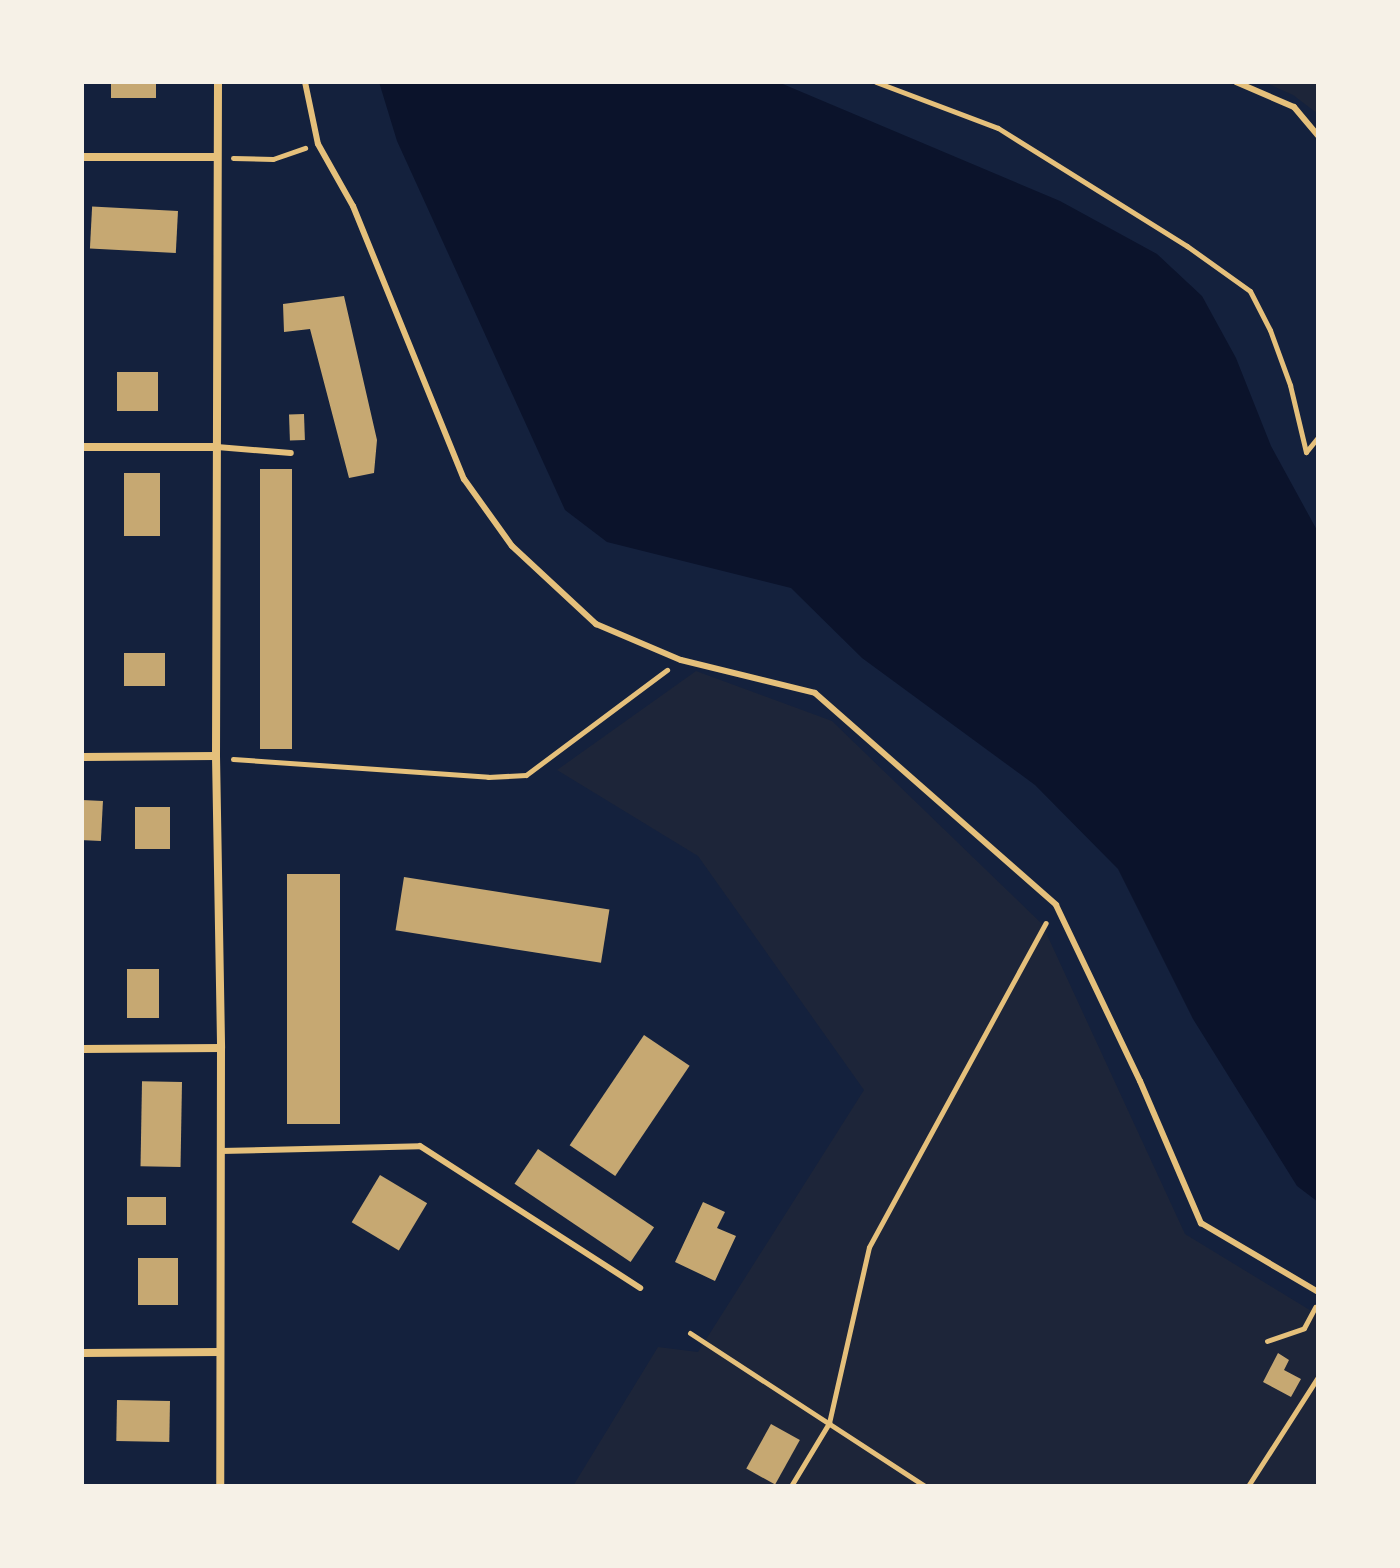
<!DOCTYPE html>
<html>
<head>
<meta charset="utf-8">
<style>
  body { margin:0 }
  #map { position:relative; width:1400px; height:1568px; overflow:hidden; background:#14213d; font-family:"Noto Sans",sans-serif }
  div>[style] { position:absolute }
  .green>* { inset:0; background:#1d2539 }
  .water>* { inset:0; background:#0b132b }
  .building>* { inset:0; background:#c6a872; transform-origin:0 0 }
  .path>* { height:5px; margin:-2.5px; padding:0 2.5px; transform-origin:2.5px; border-radius:2.5px; background:#e5c07b }
  .service>* { height:6px; margin:-3px; padding:0 3px; transform-origin:3px; border-radius:3px; background:#e5c07b }
  .minor>* { height:8px; margin:-4px; padding:0 4px; transform-origin:4px; border-radius:4px; background:#e5c07b }
  span { translate:-50% -50%; white-space:nowrap; text-align:center; line-height:1.15; -webkit-text-stroke:8px #f6f1e7; paint-order:stroke }
  .frame { position:absolute; inset:0; border:84px solid #f6f1e7; pointer-events:none }
</style>
</head>
<body>
<div id="map">
  <div class="green">
    <i style="clip-path:polygon(1264px 82px,1318px 82px,1318px 114px,1293px 95px)"></i>
    <i style="clip-path:polygon(696px 671px,832px 721px,1042px 924px,1185px 1234px,1318px 1315px,1318px 1486px,573px 1486px,658px 1347px,698px 1352px,864px 1090px,698px 856px,557px 770px)"></i>
  </div>
  <div class="water">
    <i style="clip-path:polygon(379px 82px,778px 82px,1060px 201px,1157px 254px,1202px 296px,1236px 358px,1271px 446px,1318px 532px,1318px 1202px,1297px 1186px,1193px 1019px,1118px 869px,1035px 785px,862px 658px,791px 588px,607px 542px,565px 510px,397px 141px)"></i>
  </div>
  <div class="building">
    <i style="left:111px;top:82px;width:45px;height:16px"></i>
    <i style="left:178px;top:211px;width:42px;height:86px;rotate:93deg"></i>
    <i style="clip-path:polygon(344px 296px,377px 440px,374px 473px,349px 478px,310px 329px,284px 332px,283px 304px)"></i>
    <i style="left:158px;top:372px;width:39px;height:41px;rotate:90deg"></i>
    <i style="left:304px;top:414px;width:26px;height:15px;rotate:88deg"></i>
    <i style="left:260px;top:469px;width:32px;height:280px"></i>
    <i style="left:124px;top:473px;width:36px;height:63px"></i>
    <i style="left:124px;top:653px;width:41px;height:33px"></i>
    <i style="left:82px;top:800px;width:21px;height:40px;rotate:3deg"></i>
    <i style="left:135px;top:807px;width:35px;height:42px"></i>
    <i style="left:287px;top:874px;width:53px;height:250px"></i>
    <i style="left:404px;top:877px;width:208px;height:54px;rotate:9deg"></i>
    <i style="left:127px;top:969px;width:32px;height:49px"></i>
    <i style="left:644px;top:1035px;width:55px;height:133px;rotate:34deg"></i>
    <i style="left:182px;top:1082px;width:85px;height:40px;rotate:91deg"></i>
    <i style="left:538px;top:1149px;width:140px;height:42px;rotate:34deg"></i>
    <i style="left:380px;top:1175px;width:55px;height:55px;rotate:31deg"></i>
    <i style="left:166px;top:1197px;width:28px;height:39px;rotate:90deg"></i>
    <i style="clip-path:polygon(703px 1202px,725px 1212px,717px 1228px,736px 1236px,715px 1281px,675px 1262px)"></i>
    <i style="left:138px;top:1258px;width:40px;height:47px"></i>
    <i style="clip-path:polygon(1278px 1353px,1289px 1360px,1284px 1370px,1301px 1379px,1291px 1397px,1263px 1382px)"></i>
    <i style="left:117px;top:1400px;width:53px;height:41px;rotate:1deg"></i>
    <i style="left:771px;top:1424px;width:33px;height:51px;rotate:29deg"></i>
  </div>
  <div class="path">
    <i style="left:876px;top:82px;width:130px;rotate:20.7deg"></i>
    <i style="left:998px;top:128px;width:223px;rotate:32deg"></i>
    <i style="left:1187px;top:246px;width:77px;rotate:35.5deg"></i>
    <i style="left:1250px;top:291px;width:44px;rotate:62.9deg"></i>
    <i style="left:1270px;top:330px;width:59px;rotate:70deg"></i>
    <i style="left:1290px;top:385px;width:69px;rotate:76.6deg"></i>
    <i style="left:1306px;top:452px;width:19px;rotate:-51deg"></i>
    <i style="left:233px;top:158px;width:40px;rotate:1.4deg"></i>
    <i style="left:273px;top:159px;width:34px;rotate:-19deg"></i>
    <i style="left:233px;top:759px;width:256px;rotate:4deg"></i>
    <i style="left:488px;top:777px;width:38px;rotate:-3deg"></i>
    <i style="left:526px;top:775px;width:176px;rotate:-36.7deg"></i>
    <i style="left:690px;top:1333px;width:280px;rotate:33.1deg"></i>
    <i style="left:1267px;top:1341px;width:39px;rotate:-19deg"></i>
    <i style="left:1304px;top:1328px;width:24px;rotate:-62deg"></i>
    <i style="left:791px;top:1486px;width:74px;rotate:-58.9deg"></i>
    <i style="left:829px;top:1423px;width:180px;rotate:-77.2deg"></i>
    <i style="left:869px;top:1247px;width:369px;rotate:-61.4deg"></i>
    <i style="left:1248px;top:1486px;width:130px;rotate:-57.3deg"></i>
  </div>
  <div class="service">
    <i style="left:305px;top:82px;width:63px;rotate:78.2deg"></i>
    <i style="left:318px;top:144px;width:71px;rotate:60.6deg"></i>
    <i style="left:353px;top:206px;width:295px;rotate:67.9deg"></i>
    <i style="left:464px;top:479px;width:82px;rotate:54.4deg"></i>
    <i style="left:512px;top:546px;width:115px;rotate:42.9deg"></i>
    <i style="left:596px;top:624px;width:92px;rotate:23deg"></i>
    <i style="left:681px;top:660px;width:138px;rotate:13.8deg"></i>
    <i style="left:815px;top:693px;width:321px;rotate:41.3deg"></i>
    <i style="left:1056px;top:905px;width:195px;rotate:64.5deg"></i>
    <i style="left:1140px;top:1081px;width:155px;rotate:66.8deg"></i>
    <i style="left:1201px;top:1223px;width:136px;rotate:30.5deg"></i>
    <i style="left:1236px;top:82px;width:63px;rotate:23.3deg"></i>
    <i style="left:1294px;top:107px;width:38px;rotate:50deg"></i>
    <i style="left:217px;top:447px;width:74px;rotate:4.6deg"></i>
    <i style="left:221px;top:1151px;width:199px;rotate:-1.4deg"></i>
    <i style="left:420px;top:1146px;width:262px;rotate:32.8deg"></i>
  </div>
  <div class="minor">
    <i style="left:218px;top:82px;width:674px;rotate:90.17deg"></i>
    <i style="left:216px;top:756px;width:292px;rotate:89deg"></i>
    <i style="left:221px;top:1048px;width:438px;rotate:90.1deg"></i>
    <i style="left:82px;top:157px;width:134px"></i>
    <i style="left:82px;top:447px;width:135px"></i>
    <i style="left:82px;top:757px;width:134px;rotate:-0.4deg"></i>
    <i style="left:82px;top:1049px;width:139px;rotate:-0.4deg"></i>
    <i style="left:82px;top:1353px;width:138px;rotate:-0.4deg"></i>
  </div>
  <div class="frame"></div>
</div>
</body>
</html>
